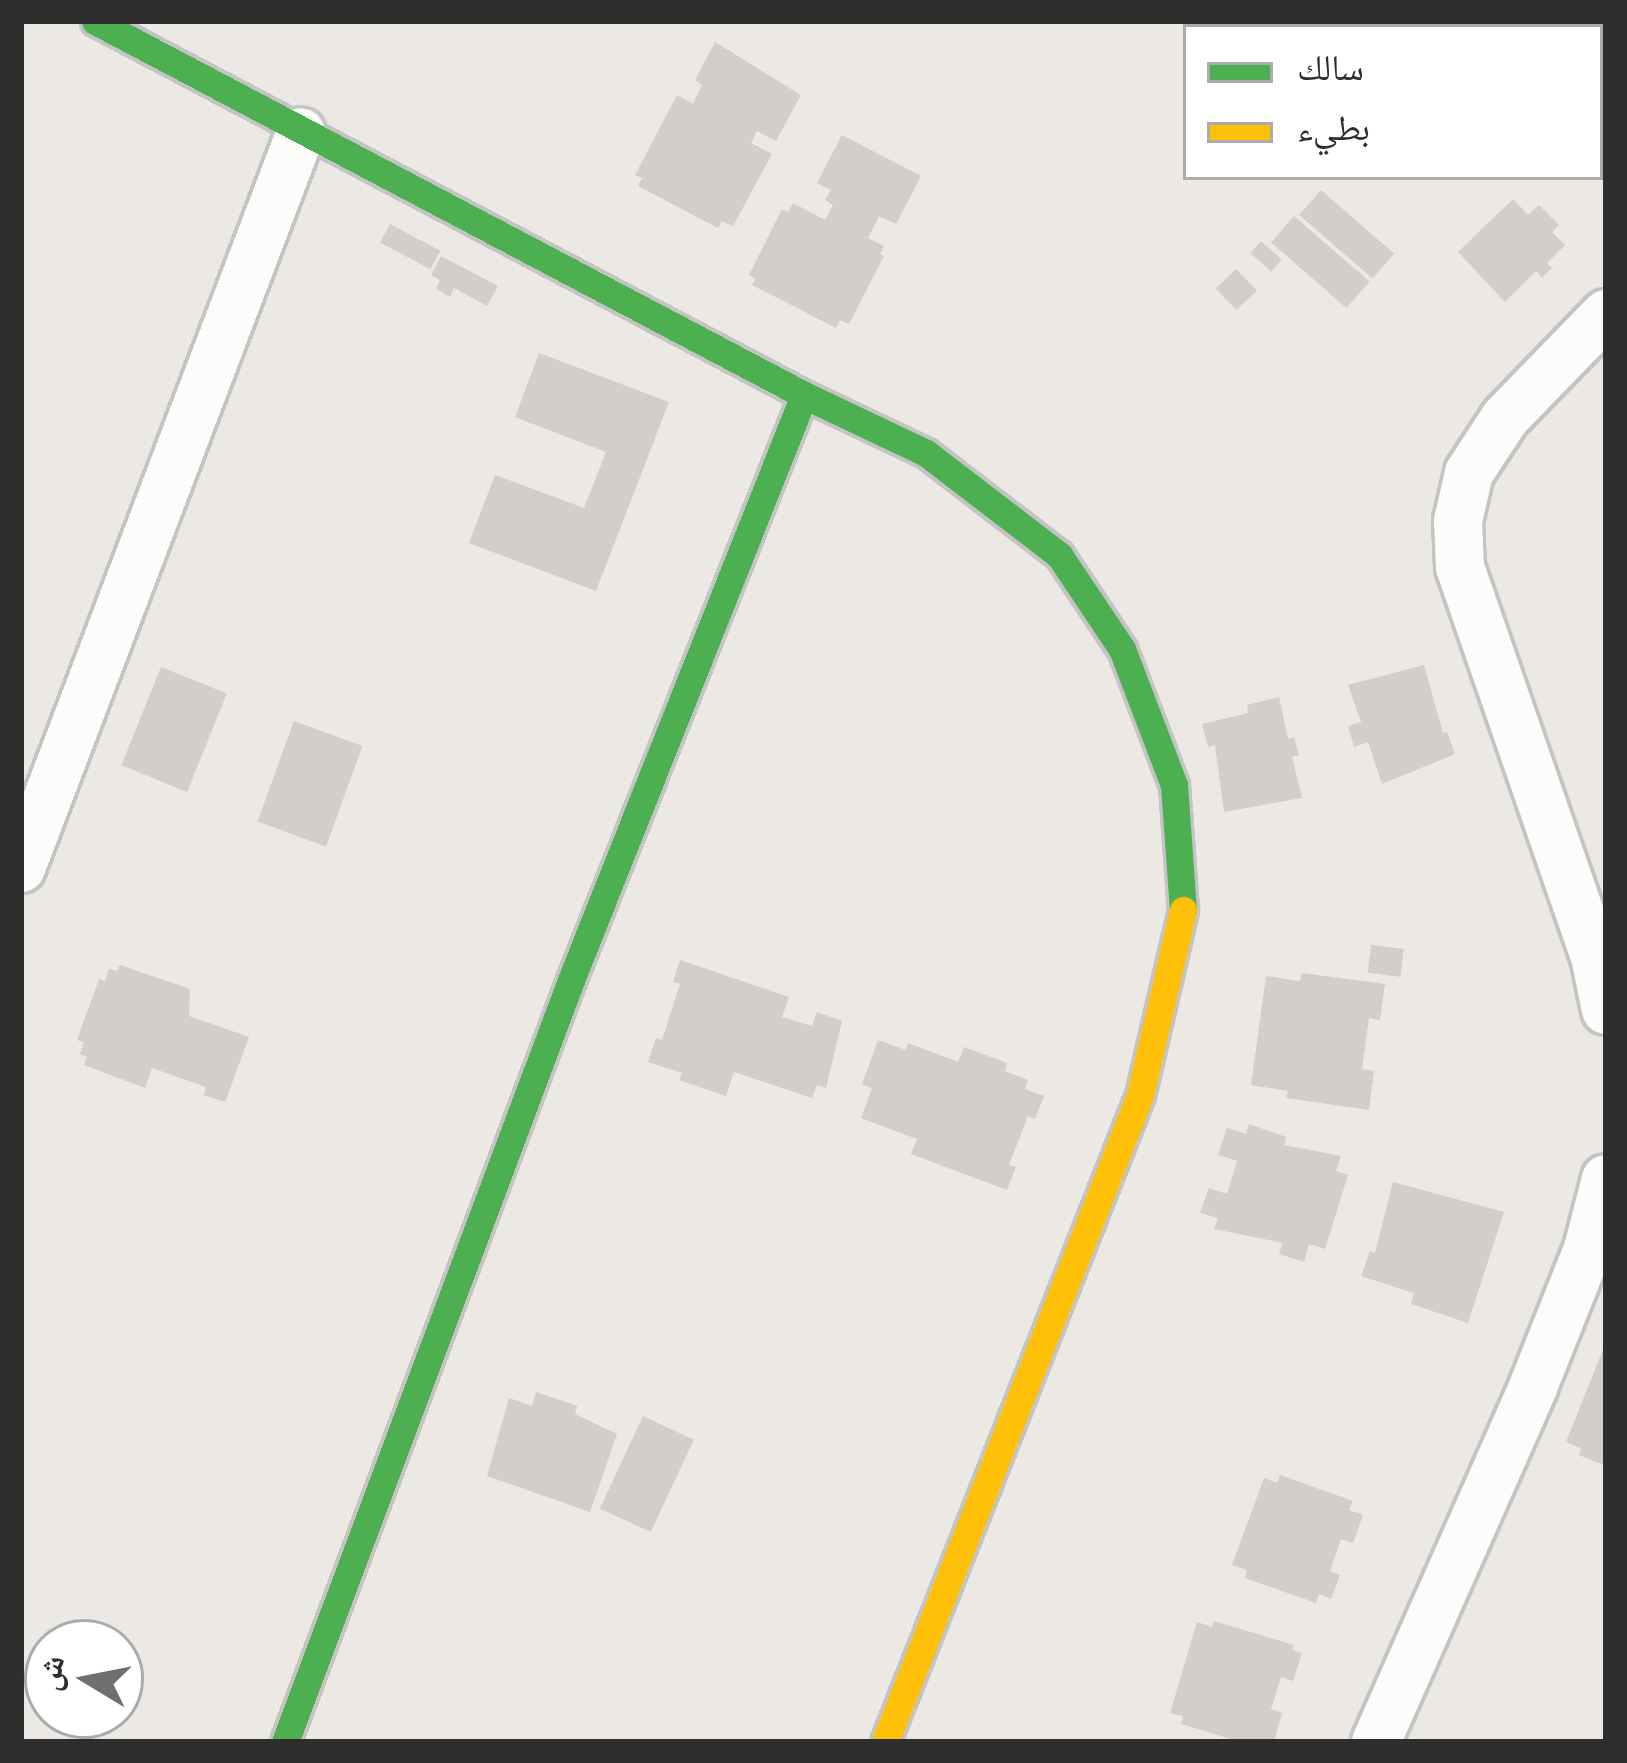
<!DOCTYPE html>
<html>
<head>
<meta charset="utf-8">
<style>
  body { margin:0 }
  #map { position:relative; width:1627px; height:1763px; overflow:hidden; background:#ece8e4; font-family:"Nunito Sans","Noto Naskh Arabic",sans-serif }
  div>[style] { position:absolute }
  .building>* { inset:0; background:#d1cecb; transform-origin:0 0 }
  .roads { filter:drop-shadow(3px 0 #c5c4c5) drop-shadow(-3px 0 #c5c4c5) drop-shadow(0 3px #c5c4c5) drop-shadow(0 -3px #c5c4c5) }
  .street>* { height:48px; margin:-24px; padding:0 24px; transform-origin:24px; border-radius:24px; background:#fcfcfb }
  .fast>* { height:27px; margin:-13.5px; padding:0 13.5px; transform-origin:13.5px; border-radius:13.5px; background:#4caf50 }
  .slow>* { height:27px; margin:-13.5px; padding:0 13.5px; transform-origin:13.5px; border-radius:13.5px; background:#ffc107 }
  span { translate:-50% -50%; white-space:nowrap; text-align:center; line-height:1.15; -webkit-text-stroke:9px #fff; paint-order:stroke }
  .frame { position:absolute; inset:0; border:24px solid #2e2e2e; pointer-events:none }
  .legend { position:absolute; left:1183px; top:24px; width:420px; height:156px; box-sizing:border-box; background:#fff; border:3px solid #ababab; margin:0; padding:15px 21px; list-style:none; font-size:36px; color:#2e2e2e }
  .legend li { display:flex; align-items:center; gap:24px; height:60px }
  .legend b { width:60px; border:3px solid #ababab }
  .north { position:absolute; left:24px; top:1619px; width:120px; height:120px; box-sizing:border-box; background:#fff; border:3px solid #ababab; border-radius:50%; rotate:280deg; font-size:33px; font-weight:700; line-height:48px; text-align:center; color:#2e2e2e }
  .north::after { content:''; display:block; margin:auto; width:42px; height:54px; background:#706f6e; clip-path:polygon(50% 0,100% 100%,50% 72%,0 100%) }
</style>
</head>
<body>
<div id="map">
  <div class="building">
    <i style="clip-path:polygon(715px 42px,801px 95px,776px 141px,757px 131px,751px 143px,772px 154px,733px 226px,722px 221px,718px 228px,638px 186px,642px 178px,635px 175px,677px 95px,693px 104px,702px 85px,695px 80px)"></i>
    <i style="clip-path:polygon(842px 135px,921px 176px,896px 224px,879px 216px,868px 238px,884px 246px,880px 254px,884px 256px,849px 324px,840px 320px,836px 328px,752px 285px,755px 279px,749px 275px,782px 209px,788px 212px,793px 203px,825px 220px,833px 205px,825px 200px,831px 190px,817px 183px)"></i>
    <i style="left:1321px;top:190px;width:97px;height:33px;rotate:41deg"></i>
    <i style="clip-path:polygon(1513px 199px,1528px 215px,1539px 205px,1559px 225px,1552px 232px,1565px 245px,1547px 263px,1552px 268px,1542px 278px,1536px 271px,1505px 302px,1458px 252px)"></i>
    <i style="left:1294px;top:216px;width:100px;height:35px;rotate:41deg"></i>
    <i style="left:390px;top:224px;width:57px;height:21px;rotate:28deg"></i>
    <i style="left:1261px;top:241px;width:28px;height:16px;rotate:42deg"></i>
    <i style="clip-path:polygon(441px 256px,498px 286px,487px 306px,454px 288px,450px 297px,436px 289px,440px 280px,431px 275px)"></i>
    <i style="left:1236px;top:269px;width:30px;height:28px;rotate:46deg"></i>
    <i style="clip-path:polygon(539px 353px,669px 402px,596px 591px,469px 543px,495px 475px,584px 508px,606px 452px,515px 417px)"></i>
    <i style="clip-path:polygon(1424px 665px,1443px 733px,1447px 732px,1455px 754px,1382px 784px,1368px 742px,1354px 747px,1348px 726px,1361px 722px,1348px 685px)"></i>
    <i style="left:161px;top:667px;width:71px;height:106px;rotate:22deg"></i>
    <i style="clip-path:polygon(1279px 697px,1288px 739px,1294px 737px,1299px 755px,1292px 757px,1302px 798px,1224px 812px,1215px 745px,1208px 747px,1202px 724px,1248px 713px,1247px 705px)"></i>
    <i style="left:294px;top:721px;width:73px;height:107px;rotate:20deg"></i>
    <i style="left:1371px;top:945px;width:33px;height:28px;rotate:7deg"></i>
    <i style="clip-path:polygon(680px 960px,789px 997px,782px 1017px,812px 1026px,817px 1012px,842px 1021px,826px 1088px,817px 1085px,812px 1098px,734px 1072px,726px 1096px,679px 1080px,682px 1073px,648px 1062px,656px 1038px,662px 1040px,680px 984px,673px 982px)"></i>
    <i style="clip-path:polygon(120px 965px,190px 989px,189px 1016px,249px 1037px,225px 1102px,204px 1095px,206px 1087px,152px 1068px,145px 1088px,84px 1065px,87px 1057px,80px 1054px,84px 1042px,77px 1040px,99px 979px,105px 981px,109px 969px,117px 971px)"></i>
    <i style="clip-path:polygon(1302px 973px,1385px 984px,1380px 1020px,1369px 1018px,1362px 1069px,1374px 1071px,1369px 1110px,1286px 1098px,1288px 1091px,1251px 1085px,1266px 976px,1300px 981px)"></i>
    <i style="clip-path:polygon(878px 1040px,906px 1050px,908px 1043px,958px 1062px,964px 1047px,1007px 1063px,1005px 1071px,1028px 1080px,1025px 1089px,1044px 1096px,1035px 1119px,1028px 1116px,1009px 1165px,1016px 1167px,1007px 1190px,911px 1154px,917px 1139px,861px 1118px,872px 1088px,862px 1084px)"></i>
    <i style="clip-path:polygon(1249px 1124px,1286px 1137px,1284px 1145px,1341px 1156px,1336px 1171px,1348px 1175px,1325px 1249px,1309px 1244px,1304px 1262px,1279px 1254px,1283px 1243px,1214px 1229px,1218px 1218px,1200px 1213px,1209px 1188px,1227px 1194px,1237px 1161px,1218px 1155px,1227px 1128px,1246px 1134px)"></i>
    <i style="clip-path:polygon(1393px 1182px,1504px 1212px,1468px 1323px,1411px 1304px,1414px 1293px,1361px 1276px,1370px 1251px,1375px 1253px)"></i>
    <i style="clip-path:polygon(1606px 1342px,1606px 1466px,1579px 1455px,1581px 1448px,1566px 1442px)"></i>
    <i style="clip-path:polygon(536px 1392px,577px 1406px,575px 1414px,617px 1434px,590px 1512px,487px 1476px,509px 1398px,532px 1406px)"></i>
    <i style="left:643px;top:1416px;width:56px;height:102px;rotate:25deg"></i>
    <i style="clip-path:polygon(1280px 1475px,1353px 1501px,1349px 1510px,1363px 1515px,1353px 1543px,1341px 1539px,1330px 1571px,1340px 1575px,1331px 1599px,1319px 1594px,1316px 1603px,1245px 1578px,1247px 1570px,1232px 1565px,1264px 1478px,1277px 1483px)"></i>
    <i style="clip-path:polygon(1214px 1621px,1294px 1645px,1292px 1650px,1302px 1653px,1293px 1681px,1281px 1677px,1271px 1709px,1282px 1713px,1274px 1742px,1241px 1742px,1181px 1724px,1183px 1716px,1170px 1713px,1197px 1622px,1212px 1627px)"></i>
  </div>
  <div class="roads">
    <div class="street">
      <i style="left:1426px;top:21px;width:13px;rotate:29deg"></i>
      <i style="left:1600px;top:145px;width:8px;rotate:40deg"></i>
      <i style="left:1606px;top:314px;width:145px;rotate:134.2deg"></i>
      <i style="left:1505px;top:418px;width:66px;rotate:123.2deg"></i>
      <i style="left:1469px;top:473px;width:49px;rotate:102.9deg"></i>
      <i style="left:1458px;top:521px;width:46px;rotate:87.5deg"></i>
      <i style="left:1460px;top:567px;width:412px;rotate:70.9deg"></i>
      <i style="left:1595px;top:956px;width:55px;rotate:78.5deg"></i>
      <i style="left:21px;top:868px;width:787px;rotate:-69.17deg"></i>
      <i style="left:1376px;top:1742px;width:388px;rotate:-66.1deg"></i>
      <i style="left:1533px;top:1387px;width:149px;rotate:-68.3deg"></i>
      <i style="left:1588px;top:1249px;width:72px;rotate:-75.6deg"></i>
    </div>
    <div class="fast">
      <i style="left:95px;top:21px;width:802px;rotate:27.81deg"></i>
      <i style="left:804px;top:395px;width:135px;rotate:25.4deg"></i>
      <i style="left:926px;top:453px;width:168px;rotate:37.5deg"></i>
      <i style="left:1059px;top:555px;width:113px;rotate:56.2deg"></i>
      <i style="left:1122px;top:649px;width:146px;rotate:69.1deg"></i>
      <i style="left:1174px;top:785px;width:125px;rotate:85.9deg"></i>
      <i style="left:285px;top:1742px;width:819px;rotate:-69.42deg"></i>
      <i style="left:573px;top:975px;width:624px;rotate:-68.28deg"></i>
    </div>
    <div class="slow">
      <i style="left:885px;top:1742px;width:695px;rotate:-68.49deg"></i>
      <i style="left:1140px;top:1095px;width:190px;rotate:-76.9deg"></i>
    </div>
  </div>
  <div class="frame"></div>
  <ul class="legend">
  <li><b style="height:15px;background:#4caf50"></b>سالك</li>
  <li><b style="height:15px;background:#ffc107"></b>بطيء</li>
  </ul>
  <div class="north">ش</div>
</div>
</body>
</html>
